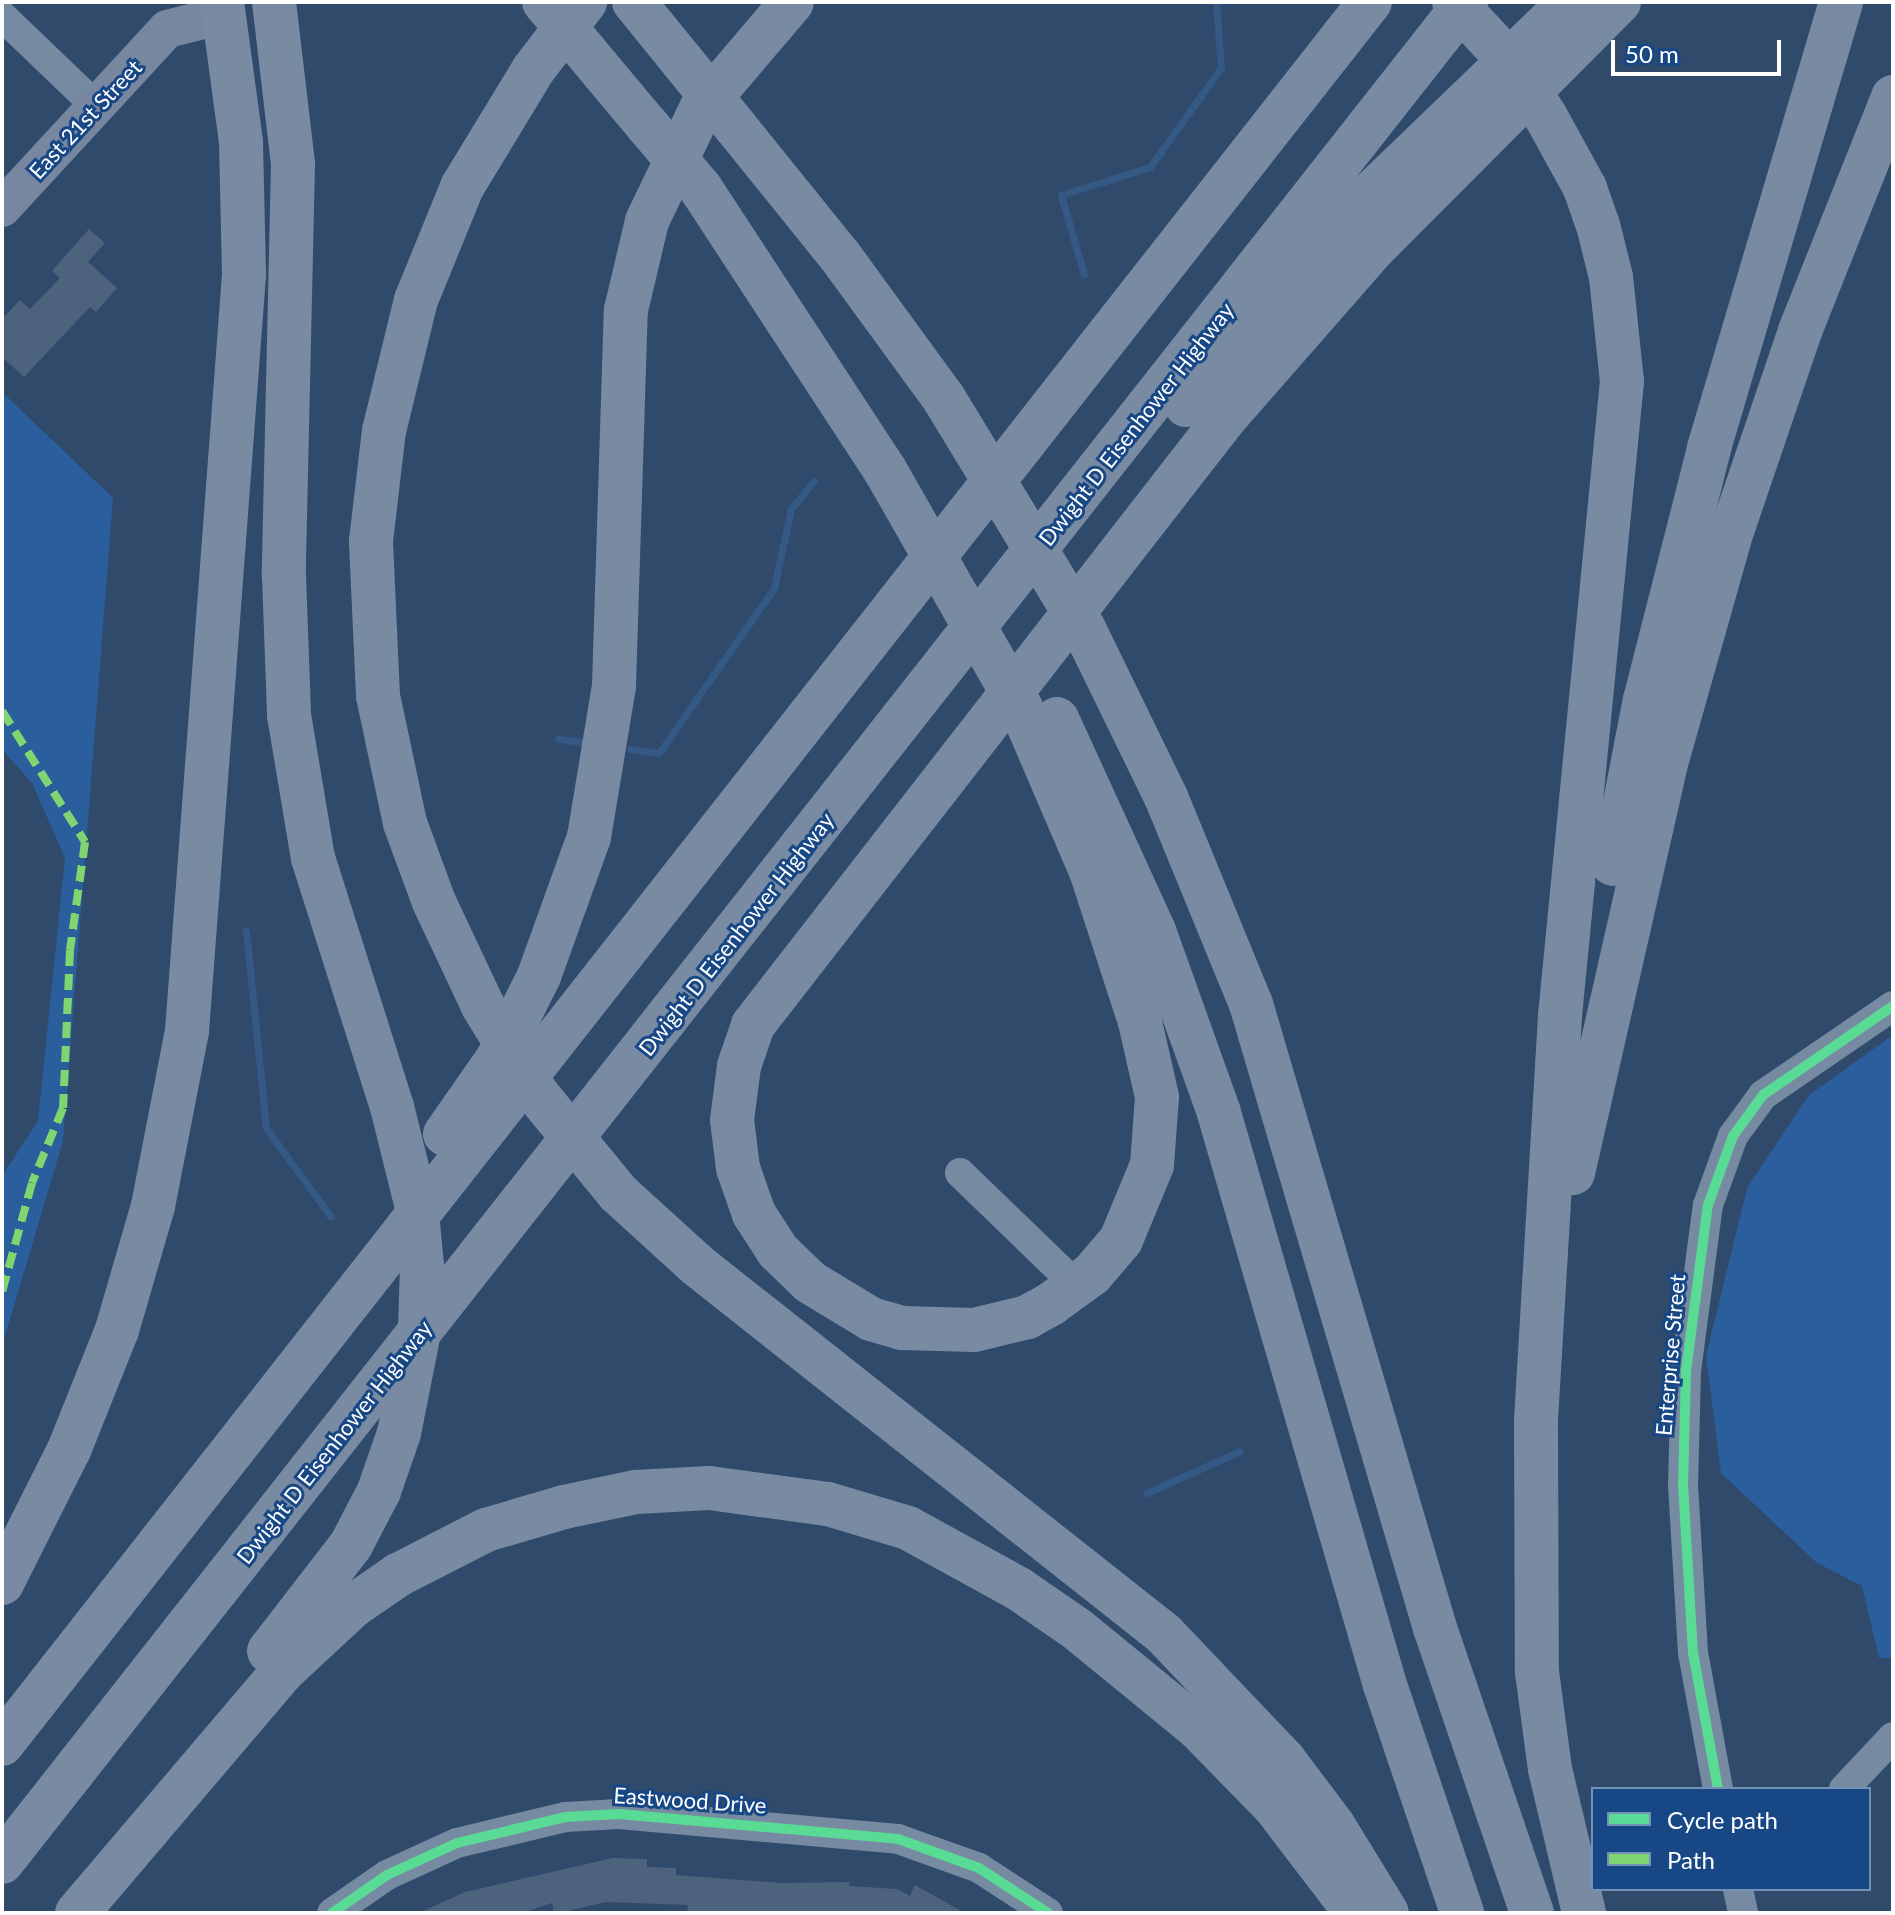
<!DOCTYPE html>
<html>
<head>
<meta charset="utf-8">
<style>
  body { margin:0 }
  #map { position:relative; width:1895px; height:1915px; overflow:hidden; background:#304a6c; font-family:Lato,sans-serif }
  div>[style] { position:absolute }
  .green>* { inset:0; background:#2a5e9c }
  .stream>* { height:7px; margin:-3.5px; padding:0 3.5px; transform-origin:3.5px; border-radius:3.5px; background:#355985 }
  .building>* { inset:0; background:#4c627d }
  .minor>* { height:30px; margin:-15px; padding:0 15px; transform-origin:15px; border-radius:15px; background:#768aa2 }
  .major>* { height:38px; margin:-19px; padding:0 19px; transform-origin:19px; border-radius:19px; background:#76879f }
  .highway>* { height:44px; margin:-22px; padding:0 22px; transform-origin:22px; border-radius:22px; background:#788ba2 }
  .highway-bridge>* { height:44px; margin:-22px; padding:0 22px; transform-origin:22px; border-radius:22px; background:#788ba2 }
  .quiet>* { height:8px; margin-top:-4px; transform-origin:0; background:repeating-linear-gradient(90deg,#7fd670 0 16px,transparent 0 24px) }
  .cycleway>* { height:10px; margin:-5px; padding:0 5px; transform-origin:5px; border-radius:5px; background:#5adb95 }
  span { translate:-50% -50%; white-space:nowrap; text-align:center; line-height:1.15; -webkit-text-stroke:6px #174785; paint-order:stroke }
  .street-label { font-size:22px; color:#fff }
  .frame { position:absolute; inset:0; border:4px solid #fff; pointer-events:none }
  .legend { position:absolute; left:1591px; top:1787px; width:280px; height:104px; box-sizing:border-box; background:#174785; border:2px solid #7491b6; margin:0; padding:10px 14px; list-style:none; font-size:24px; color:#fff }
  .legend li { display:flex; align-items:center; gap:16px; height:40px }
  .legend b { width:40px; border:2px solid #7491b6 }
  .scale { position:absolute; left:1611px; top:40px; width:170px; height:36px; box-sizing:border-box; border:4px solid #fff; border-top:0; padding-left:10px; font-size:24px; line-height:28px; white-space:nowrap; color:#fff; -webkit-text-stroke:6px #174785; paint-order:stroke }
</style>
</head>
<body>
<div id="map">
  <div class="green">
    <i style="clip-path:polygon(2px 392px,113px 498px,63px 1141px,2px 1346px,2px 1176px,38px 1121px,65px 858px,32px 783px,2px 749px)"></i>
    <i style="clip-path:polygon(1893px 1035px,1893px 1658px,1879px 1658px,1862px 1586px,1817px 1563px,1721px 1473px,1706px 1356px,1747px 1188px,1809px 1095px)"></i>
  </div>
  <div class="stream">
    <i style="left:1084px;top:275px;width:83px;rotate:-106deg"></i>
    <i style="left:1061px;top:195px;width:93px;rotate:-17.5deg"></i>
    <i style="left:1150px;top:167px;width:122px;rotate:-54.4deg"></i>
    <i style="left:1221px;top:68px;width:66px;rotate:-94.3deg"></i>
    <i style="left:558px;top:739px;width:24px;rotate:7deg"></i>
    <i style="left:630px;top:749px;width:29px;rotate:8deg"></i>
    <i style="left:659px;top:753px;width:201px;rotate:-55.1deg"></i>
    <i style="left:774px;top:588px;width:81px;rotate:-77.9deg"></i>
    <i style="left:791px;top:509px;width:36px;rotate:-51deg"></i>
    <i style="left:246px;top:931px;width:198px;rotate:84.2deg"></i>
    <i style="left:266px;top:1128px;width:110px;rotate:53.9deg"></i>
    <i style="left:1147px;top:1493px;width:102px;rotate:-24.3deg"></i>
  </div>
  <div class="building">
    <i style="clip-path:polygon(89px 229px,105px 243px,88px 262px,117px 288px,96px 312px,90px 307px,24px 377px,2px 357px,2px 319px,20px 300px,30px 309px,60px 278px,52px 271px)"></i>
    <i style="clip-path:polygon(613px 1858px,647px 1859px,647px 1867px,676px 1868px,676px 1875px,780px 1883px,849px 1882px,849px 1886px,897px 1889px,910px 1896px,915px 1885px,965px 1913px,687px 1913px,688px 1905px,606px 1902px,559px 1913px,554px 1913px,552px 1903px,522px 1913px,419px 1913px,465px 1892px)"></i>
  </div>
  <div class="minor">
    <i style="left:2px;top:16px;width:130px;rotate:43.8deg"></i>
    <i style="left:960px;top:1173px;width:163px;rotate:44deg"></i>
    <i style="left:1718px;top:1789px;width:138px;rotate:-100.4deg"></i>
    <i style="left:1693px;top:1653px;width:167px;rotate:-93.4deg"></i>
    <i style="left:1683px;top:1486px;width:115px;rotate:-88.5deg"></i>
    <i style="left:1686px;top:1371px;width:167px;rotate:-82.5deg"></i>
    <i style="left:1708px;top:1205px;width:73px;rotate:-70.1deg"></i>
    <i style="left:1733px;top:1136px;width:51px;rotate:-53.8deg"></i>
    <i style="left:1763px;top:1095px;width:158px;rotate:-34.4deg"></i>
    <i style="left:1844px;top:1789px;width:71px;rotate:-46.7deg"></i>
    <i style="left:1738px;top:1889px;width:25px;rotate:78deg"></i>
    <i style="left:332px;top:1913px;width:67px;rotate:-34.6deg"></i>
    <i style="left:387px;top:1875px;width:77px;rotate:-24.6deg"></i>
    <i style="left:457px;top:1843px;width:111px;rotate:-13.5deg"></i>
    <i style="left:565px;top:1817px;width:54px;rotate:-3.2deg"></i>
    <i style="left:619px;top:1814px;width:280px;rotate:5.1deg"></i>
    <i style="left:898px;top:1839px;width:86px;rotate:19.7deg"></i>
    <i style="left:979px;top:1868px;width:82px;rotate:33.1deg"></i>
  </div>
  <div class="major">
    <i style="left:2px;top:208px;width:243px;rotate:-47.3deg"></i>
    <i style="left:167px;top:29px;width:37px;rotate:-14deg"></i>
    <i style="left:203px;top:20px;width:24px;rotate:-48deg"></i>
  </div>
  <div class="highway">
    <i style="left:274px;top:2px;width:163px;rotate:83.3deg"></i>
    <i style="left:293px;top:164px;width:412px;rotate:91.3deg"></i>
    <i style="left:284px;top:576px;width:139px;rotate:87.9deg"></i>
    <i style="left:289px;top:715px;width:145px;rotate:80.5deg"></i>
    <i style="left:313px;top:858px;width:261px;rotate:72.4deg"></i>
    <i style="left:544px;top:2px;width:160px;rotate:50.1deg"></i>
    <i style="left:634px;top:2px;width:76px;rotate:50.9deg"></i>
    <i style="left:1546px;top:117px;width:81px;rotate:61.2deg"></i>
    <i style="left:1585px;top:188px;width:39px;rotate:71deg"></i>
    <i style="left:1598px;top:225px;width:54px;rotate:76deg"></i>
    <i style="left:1611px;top:277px;width:105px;rotate:84deg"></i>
    <i style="left:1622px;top:381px;width:638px;rotate:95.58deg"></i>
    <i style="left:1560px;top:1016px;width:407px;rotate:93.4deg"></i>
    <i style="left:1536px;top:1422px;width:250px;rotate:89.8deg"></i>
    <i style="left:1537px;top:1672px;width:98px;rotate:82.4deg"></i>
    <i style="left:1550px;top:1769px;width:148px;rotate:76.7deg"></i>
    <i style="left:735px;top:126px;width:167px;rotate:51.1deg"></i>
    <i style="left:840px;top:256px;width:175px;rotate:53.9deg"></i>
    <i style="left:701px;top:189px;width:336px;rotate:56.8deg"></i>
    <i style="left:1186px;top:405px;width:267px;rotate:-49.1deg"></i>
    <i style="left:1361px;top:203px;width:290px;rotate:-43.9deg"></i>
    <i style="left:1084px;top:629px;width:187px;rotate:64deg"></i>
    <i style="left:1166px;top:797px;width:224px;rotate:67.7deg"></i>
    <i style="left:1251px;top:1004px;width:651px;rotate:73.57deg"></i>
    <i style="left:1435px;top:1628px;width:301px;rotate:71.2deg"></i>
    <i style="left:1021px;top:708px;width:177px;rotate:66.8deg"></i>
    <i style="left:1091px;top:871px;width:159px;rotate:72deg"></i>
    <i style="left:1140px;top:1022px;width:77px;rotate:77.2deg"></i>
    <i style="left:1157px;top:1097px;width:68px;rotate:94.2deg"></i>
    <i style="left:1152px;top:1165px;width:81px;rotate:112.5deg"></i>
    <i style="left:1121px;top:1240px;width:45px;rotate:130.5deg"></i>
    <i style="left:1092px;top:1274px;width:51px;rotate:143.8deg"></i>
    <i style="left:1051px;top:1304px;width:26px;rotate:151deg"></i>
    <i style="left:1028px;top:1317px;width:56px;rotate:166.5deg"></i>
    <i style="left:974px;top:1330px;width:72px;rotate:-178.4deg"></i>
    <i style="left:902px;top:1328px;width:32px;rotate:-164deg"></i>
    <i style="left:871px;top:1319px;width:71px;rotate:-148.8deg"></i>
    <i style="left:810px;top:1282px;width:45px;rotate:-135.9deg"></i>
    <i style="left:778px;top:1251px;width:44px;rotate:-123deg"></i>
    <i style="left:754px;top:1214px;width:49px;rotate:-109.2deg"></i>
    <i style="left:738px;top:1168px;width:48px;rotate:-97.1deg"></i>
    <i style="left:732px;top:1120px;width:54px;rotate:-82.6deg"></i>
    <i style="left:739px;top:1066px;width:43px;rotate:-71.1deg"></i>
    <i style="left:753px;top:1025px;width:769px;rotate:-52.13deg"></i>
    <i style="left:1225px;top:418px;width:223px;rotate:-48.8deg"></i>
    <i style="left:1372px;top:250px;width:350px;rotate:-45.1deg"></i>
    <i style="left:1057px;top:719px;width:233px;rotate:65.4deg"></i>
    <i style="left:1154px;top:931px;width:193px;rotate:70.3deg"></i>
    <i style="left:1219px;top:1113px;width:596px;rotate:73.82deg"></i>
    <i style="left:1385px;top:1685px;width:241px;rotate:71.3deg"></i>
    <i style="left:1613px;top:864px;width:167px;rotate:-79deg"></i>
    <i style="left:1645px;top:700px;width:260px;rotate:-75.7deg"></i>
    <i style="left:1709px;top:448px;width:465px;rotate:-73.5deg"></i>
    <i style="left:483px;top:1006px;width:115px;rotate:-115.2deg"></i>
    <i style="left:434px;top:902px;width:84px;rotate:-110.2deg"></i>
    <i style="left:405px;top:823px;width:130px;rotate:-102deg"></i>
    <i style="left:378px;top:696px;width:155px;rotate:-92.6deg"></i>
    <i style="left:371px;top:541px;width:111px;rotate:-83.3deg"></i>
    <i style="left:384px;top:431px;width:135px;rotate:-76.3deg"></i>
    <i style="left:416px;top:300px;width:122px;rotate:-67.8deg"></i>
    <i style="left:462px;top:187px;width:137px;rotate:-58.7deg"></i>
    <i style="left:445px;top:1134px;width:93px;rotate:-55.1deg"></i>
    <i style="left:498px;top:1058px;width:92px;rotate:-63.4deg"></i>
    <i style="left:539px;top:976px;width:148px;rotate:-70.2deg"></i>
    <i style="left:589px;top:837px;width:153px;rotate:-80.6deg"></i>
    <i style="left:614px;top:686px;width:376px;rotate:-88.2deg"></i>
    <i style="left:626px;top:310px;width:91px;rotate:-76.7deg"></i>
    <i style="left:647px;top:221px;width:124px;rotate:-64.3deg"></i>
    <i style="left:701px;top:109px;width:140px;rotate:-49.6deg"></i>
    <i style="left:1573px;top:1173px;width:424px;rotate:-77.2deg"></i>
    <i style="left:1667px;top:760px;width:238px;rotate:-74.2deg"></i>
    <i style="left:1732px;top:531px;width:211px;rotate:-71.2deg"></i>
    <i style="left:1800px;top:331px;width:252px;rotate:-68.3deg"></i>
    <i style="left:618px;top:1193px;width:107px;rotate:42.3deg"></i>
    <i style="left:697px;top:1265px;width:595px;rotate:38.31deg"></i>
    <i style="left:1164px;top:1634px;width:174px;rotate:46.4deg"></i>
    <i style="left:1284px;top:1760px;width:81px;rotate:53deg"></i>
    <i style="left:1333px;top:1825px;width:103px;rotate:58.5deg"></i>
    <i style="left:2px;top:1583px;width:149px;rotate:-63.3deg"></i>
    <i style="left:69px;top:1450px;width:129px;rotate:-68.2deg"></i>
    <i style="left:117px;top:1330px;width:129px;rotate:-73.8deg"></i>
    <i style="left:153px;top:1206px;width:178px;rotate:-79deg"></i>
    <i style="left:187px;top:1031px;width:759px;rotate:-85.69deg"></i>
    <i style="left:244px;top:274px;width:132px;rotate:-91.3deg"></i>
    <i style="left:241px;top:142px;width:141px;rotate:-97.7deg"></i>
    <i style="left:269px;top:1651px;width:134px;rotate:-52.3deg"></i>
    <i style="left:351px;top:1545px;width:61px;rotate:-62.6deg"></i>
    <i style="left:379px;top:1491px;width:61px;rotate:-71deg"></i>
    <i style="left:2px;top:1744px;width:2215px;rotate:-51.86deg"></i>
    <i style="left:2px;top:1862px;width:2367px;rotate:-51.79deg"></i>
    <i style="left:77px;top:1913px;width:316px;rotate:-49.6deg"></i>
    <i style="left:282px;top:1672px;width:97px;rotate:-42.9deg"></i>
    <i style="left:353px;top:1606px;width:55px;rotate:-34.6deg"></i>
    <i style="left:398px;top:1575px;width:99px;rotate:-27.1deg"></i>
    <i style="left:486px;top:1530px;width:81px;rotate:-16.4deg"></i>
    <i style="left:564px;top:1507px;width:74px;rotate:-11.8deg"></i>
    <i style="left:636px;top:1492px;width:73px;rotate:-3.1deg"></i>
    <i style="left:709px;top:1488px;width:120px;rotate:7.7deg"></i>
    <i style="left:828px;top:1504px;width:84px;rotate:16.7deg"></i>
    <i style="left:908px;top:1528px;width:127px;rotate:28.8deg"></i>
    <i style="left:1019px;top:1589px;width:70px;rotate:34.6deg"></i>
    <i style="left:1077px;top:1629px;width:156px;rotate:39.3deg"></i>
    <i style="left:1198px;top:1728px;width:110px;rotate:45.7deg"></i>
    <i style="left:1275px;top:1807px;width:133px;rotate:52.6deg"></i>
  </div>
  <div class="highway-bridge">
    <i style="left:1454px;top:2px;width:83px;rotate:46.9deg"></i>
    <i style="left:1511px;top:63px;width:64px;rotate:57.1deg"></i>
    <i style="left:682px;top:61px;width:84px;rotate:50.8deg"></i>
    <i style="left:533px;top:70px;width:86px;rotate:-52.6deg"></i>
    <i style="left:647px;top:125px;width:84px;rotate:49.8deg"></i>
    <i style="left:943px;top:397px;width:271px;rotate:58.7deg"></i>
    <i style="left:885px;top:470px;width:274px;rotate:60.3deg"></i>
    <i style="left:483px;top:1006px;width:103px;rotate:58.5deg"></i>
    <i style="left:537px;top:1094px;width:128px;rotate:50.7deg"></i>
    <i style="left:392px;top:1107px;width:99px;rotate:76deg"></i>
    <i style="left:416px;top:1203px;width:62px;rotate:84.5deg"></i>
    <i style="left:422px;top:1265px;width:62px;rotate:91.8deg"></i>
    <i style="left:420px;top:1327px;width:108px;rotate:101.2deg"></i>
  </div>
  <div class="quiet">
    <i style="left:2px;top:711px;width:155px;rotate:57.6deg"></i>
    <i style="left:85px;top:842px;width:109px;rotate:97.9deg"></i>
    <i style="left:70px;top:950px;width:158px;rotate:92.5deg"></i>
    <i style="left:63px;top:1108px;width:81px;rotate:112.5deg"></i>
    <i style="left:32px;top:1183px;width:113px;rotate:105.4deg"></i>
  </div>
  <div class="cycleway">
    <i style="left:1718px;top:1789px;width:138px;rotate:-100.4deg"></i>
    <i style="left:1693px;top:1653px;width:167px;rotate:-93.4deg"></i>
    <i style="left:1683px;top:1486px;width:115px;rotate:-88.5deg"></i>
    <i style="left:1686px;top:1371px;width:167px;rotate:-82.5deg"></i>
    <i style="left:1708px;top:1205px;width:73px;rotate:-70.1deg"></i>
    <i style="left:1733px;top:1136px;width:51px;rotate:-53.8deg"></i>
    <i style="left:1763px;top:1095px;width:158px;rotate:-34.4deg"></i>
    <i style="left:332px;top:1913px;width:67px;rotate:-34.6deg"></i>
    <i style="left:387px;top:1875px;width:77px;rotate:-24.6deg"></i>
    <i style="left:457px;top:1843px;width:111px;rotate:-13.5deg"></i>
    <i style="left:565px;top:1817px;width:54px;rotate:-3.2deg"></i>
    <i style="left:619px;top:1814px;width:280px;rotate:5.1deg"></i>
    <i style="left:898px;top:1839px;width:86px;rotate:19.7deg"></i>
    <i style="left:979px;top:1868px;width:82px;rotate:33.1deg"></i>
  </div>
  <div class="street-label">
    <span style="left:85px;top:119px;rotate:-47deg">East 21st Street</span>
    <span style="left:1136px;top:424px;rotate:-52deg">Dwight D Eisenhower Highway</span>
    <span style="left:736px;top:934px;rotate:-52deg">Dwight D Eisenhower Highway</span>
    <span style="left:1670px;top:1355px;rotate:-85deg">Enterprise Street</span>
    <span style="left:334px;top:1442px;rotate:-52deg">Dwight D Eisenhower Highway</span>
    <span style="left:690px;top:1800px;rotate:4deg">Eastwood Drive</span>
  </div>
  <div class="frame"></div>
  <ul class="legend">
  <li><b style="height:10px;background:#5adb95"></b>Cycle path</li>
  <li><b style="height:10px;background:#7fd670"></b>Path</li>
  </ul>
  <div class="scale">50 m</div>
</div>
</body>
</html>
